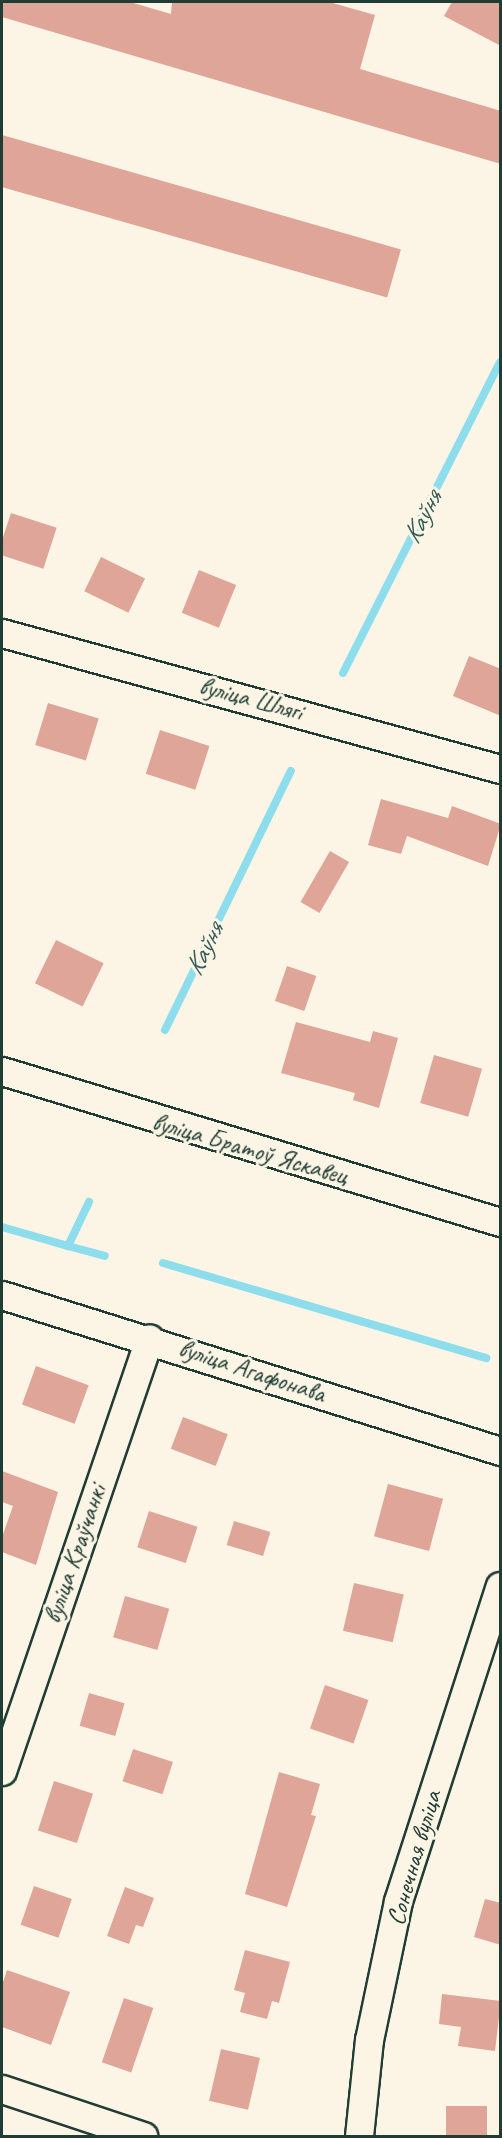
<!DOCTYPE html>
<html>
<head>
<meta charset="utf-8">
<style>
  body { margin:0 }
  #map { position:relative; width:502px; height:2138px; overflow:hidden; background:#fcf5e5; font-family:Caveat,sans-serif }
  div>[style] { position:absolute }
  .stream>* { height:8px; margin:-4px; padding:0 4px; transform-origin:4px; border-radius:4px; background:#8edded }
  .building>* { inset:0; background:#dea598; transform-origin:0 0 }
  .roads { filter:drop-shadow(2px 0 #1f3d34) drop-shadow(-2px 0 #1f3d34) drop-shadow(0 2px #1f3d34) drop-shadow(0 -2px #1f3d34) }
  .minor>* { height:27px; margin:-13.5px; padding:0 13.5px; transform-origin:13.5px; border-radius:13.5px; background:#fcf5e5 }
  span { translate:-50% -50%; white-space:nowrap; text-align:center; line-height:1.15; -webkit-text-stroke:6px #fcf5e5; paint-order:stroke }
  .street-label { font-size:26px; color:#1f3d34 }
  .water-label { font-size:27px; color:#355d59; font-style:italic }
  .frame { position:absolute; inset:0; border:3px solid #1f3d34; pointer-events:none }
</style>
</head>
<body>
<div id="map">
  <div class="stream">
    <i style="left:343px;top:673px;width:348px;rotate:-63.2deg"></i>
    <i style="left:165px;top:1030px;width:288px;rotate:-64.1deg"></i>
    <i style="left:2px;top:1227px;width:69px;rotate:16.1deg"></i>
    <i style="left:68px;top:1246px;width:49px;rotate:-64.5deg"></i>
    <i style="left:68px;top:1246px;width:38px;rotate:15deg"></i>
    <i style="left:163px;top:1263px;width:337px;rotate:16.4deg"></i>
  </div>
  <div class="building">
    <i style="clip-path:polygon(2px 2px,130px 2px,171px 14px,172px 2px,329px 2px,375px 15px,360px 69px,501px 111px,501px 164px,2px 17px)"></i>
    <i style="clip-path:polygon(452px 2px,501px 2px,501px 46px,444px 16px)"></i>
    <i style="left:2px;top:135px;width:415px;height:50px;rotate:16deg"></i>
    <i style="left:11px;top:513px;width:48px;height:43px;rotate:18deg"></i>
    <i style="left:101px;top:557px;width:49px;height:38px;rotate:26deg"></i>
    <i style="left:199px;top:570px;width:40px;height:46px;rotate:22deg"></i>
    <i style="clip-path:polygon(469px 656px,501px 669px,501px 716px,453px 696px)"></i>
    <i style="left:48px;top:703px;width:53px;height:44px;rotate:17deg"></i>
    <i style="left:160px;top:730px;width:52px;height:46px;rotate:18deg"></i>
    <i style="clip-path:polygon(381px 799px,448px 818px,452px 806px,501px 824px,488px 866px,407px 836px,401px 854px,368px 845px)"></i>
    <i style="left:330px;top:851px;width:22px;height:59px;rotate:30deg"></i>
    <i style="left:56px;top:940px;width:53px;height:48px;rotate:26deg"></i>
    <i style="left:287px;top:966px;width:31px;height:37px;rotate:19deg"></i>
    <i style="clip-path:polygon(296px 1022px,370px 1042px,373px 1031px,398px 1038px,379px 1108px,353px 1100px,355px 1093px,281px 1073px)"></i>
    <i style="left:434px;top:1055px;width:50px;height:50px;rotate:16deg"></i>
    <i style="left:36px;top:1366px;width:56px;height:41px;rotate:20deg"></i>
    <i style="left:183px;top:1417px;width:48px;height:34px;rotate:21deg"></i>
    <i style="clip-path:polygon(2px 1471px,58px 1492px,36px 1565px,2px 1552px,2px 1537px,13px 1506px,2px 1502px)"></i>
    <i style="left:388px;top:1484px;width:57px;height:54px;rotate:15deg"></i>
    <i style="left:149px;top:1511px;width:51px;height:38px;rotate:18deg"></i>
    <i style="left:234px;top:1521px;width:38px;height:25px;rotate:17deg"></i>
    <i style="left:354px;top:1583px;width:51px;height:49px;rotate:13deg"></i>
    <i style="left:125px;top:1596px;width:46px;height:43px;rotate:16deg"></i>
    <i style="left:325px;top:1685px;width:46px;height:46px;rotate:19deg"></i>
    <i style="left:89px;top:1693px;width:37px;height:34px;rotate:16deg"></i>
    <i style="left:133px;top:1749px;width:42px;height:34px;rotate:18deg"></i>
    <i style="clip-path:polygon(279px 1772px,320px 1784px,311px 1815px,316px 1816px,287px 1907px,245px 1894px)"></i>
    <i style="left:54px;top:1781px;width:41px;height:52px;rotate:18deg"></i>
    <i style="left:34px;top:1886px;width:40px;height:41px;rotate:19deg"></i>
    <i style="clip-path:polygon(125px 1887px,154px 1898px,143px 1927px,136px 1925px,129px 1944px,107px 1936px)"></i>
    <i style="clip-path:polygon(485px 1899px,501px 1903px,501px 1945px,474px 1937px)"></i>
    <i style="clip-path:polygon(245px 1950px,290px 1962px,279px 2003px,272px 2001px,267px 2019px,240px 2012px,245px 1993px,234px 1990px)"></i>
    <i style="clip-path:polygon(7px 1970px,70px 1992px,51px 2045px,2px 2027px,2px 1985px)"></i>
    <i style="clip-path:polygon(442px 1994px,501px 2001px,495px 2051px,458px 2046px,461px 2027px,439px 2024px)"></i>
    <i style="left:124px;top:1998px;width:31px;height:68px;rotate:19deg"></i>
    <i style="left:221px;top:2049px;width:40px;height:53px;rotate:13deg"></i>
    <i style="left:446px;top:2106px;width:41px;height:30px"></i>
  </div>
  <div class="roads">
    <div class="minor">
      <i style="left:2px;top:633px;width:516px;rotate:15.27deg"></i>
      <i style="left:2px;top:1071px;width:520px;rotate:16.87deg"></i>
      <i style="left:2px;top:1295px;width:522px;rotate:17.39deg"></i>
      <i style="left:2px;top:1771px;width:457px;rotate:-71.2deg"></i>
      <i style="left:2px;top:2089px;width:149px;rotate:18.4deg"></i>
      <i style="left:359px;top:2136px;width:97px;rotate:-84.1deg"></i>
      <i style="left:369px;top:2040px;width:142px;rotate:-78.2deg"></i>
      <i style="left:398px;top:1901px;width:331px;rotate:-72.1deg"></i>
    </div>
  </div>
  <div class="street-label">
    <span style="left:251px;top:699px;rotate:15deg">вуліца Шлягі</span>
    <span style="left:250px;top:1149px;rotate:16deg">вуліца Братоў Яскавец</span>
    <span style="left:252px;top:1371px;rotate:18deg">вуліца Агафонава</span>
    <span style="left:75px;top:1554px;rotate:-71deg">вуліца Краўчанкі</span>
    <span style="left:414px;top:1858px;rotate:-74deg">Сонечная вуліца</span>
  </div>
  <div class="water-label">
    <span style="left:422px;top:517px;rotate:-63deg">Каўня</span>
    <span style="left:204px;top:949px;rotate:-64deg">Каўня</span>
  </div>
  <div class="frame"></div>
</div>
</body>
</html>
